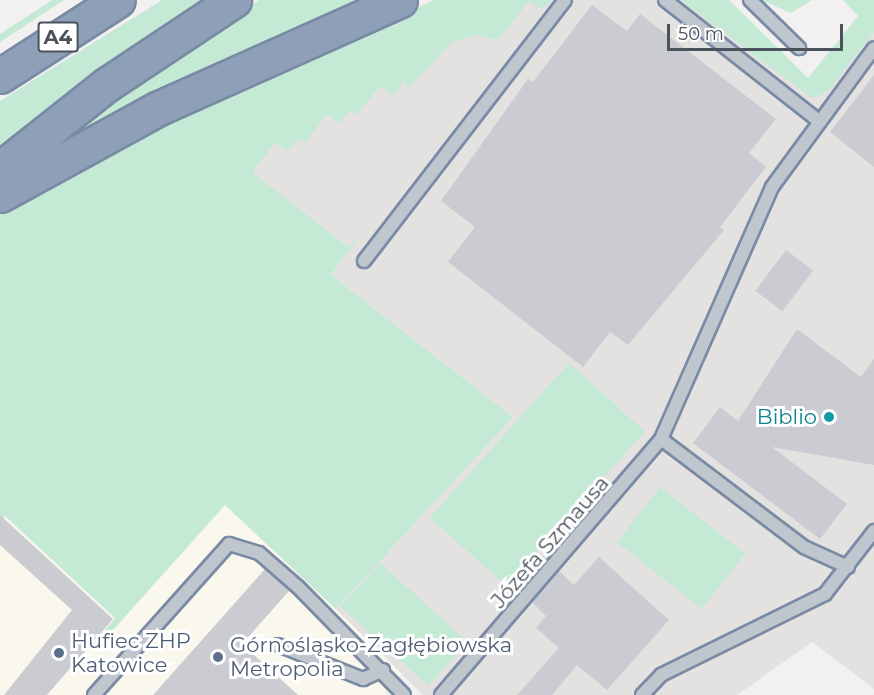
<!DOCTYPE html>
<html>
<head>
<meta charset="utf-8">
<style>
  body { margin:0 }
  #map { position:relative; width:874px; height:695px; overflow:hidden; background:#f2f0f0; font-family:Montserrat,sans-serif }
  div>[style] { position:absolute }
  .commercial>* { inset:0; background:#faf7ec }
  .education>* { inset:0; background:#e3e2e1 }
  .green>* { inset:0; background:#c4ead6; transform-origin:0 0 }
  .building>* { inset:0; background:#cbccd2; transform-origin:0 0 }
  .roads { filter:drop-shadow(2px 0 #798aa4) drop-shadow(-2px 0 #798aa4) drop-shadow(0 2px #798aa4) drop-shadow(0 -2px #798aa4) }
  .lane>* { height:12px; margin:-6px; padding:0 6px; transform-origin:6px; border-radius:6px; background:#c0c6cd }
  .highway>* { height:33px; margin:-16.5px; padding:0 16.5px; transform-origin:16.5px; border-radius:16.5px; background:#8e9fb8 }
  .dots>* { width:16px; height:16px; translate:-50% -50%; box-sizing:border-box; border:3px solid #fff; border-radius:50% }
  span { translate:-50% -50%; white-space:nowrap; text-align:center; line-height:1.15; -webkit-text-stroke:6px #fff; paint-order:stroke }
  .shield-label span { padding:2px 4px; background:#fff; border:2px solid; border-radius:4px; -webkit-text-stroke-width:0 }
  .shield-label { font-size:20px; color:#4a525b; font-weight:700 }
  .culture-label { font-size:21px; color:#0d838f }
  .right { translate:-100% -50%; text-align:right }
  .street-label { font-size:21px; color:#4a525b }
  .service-label { font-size:21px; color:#4e5e75 }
  .left { translate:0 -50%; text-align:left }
  .scale { position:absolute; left:667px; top:24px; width:176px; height:27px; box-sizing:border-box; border:3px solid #4a525b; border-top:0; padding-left:8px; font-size:18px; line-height:21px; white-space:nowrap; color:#4a525b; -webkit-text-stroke:4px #fff; paint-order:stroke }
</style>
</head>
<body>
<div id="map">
  <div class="commercial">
    <i style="clip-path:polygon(225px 505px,402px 673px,383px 695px,0 695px,0 522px,5px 516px,115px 618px,92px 645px,96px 649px)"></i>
  </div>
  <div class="education">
    <i style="clip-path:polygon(519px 0,697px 0,811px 81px,874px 0,874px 689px,812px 642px,737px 695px,423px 695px,336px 609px,513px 417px,331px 275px,347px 253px,225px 158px)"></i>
  </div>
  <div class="green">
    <i style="clip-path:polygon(52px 0,64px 0,0 42px,0 34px)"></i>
    <i style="clip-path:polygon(162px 0,209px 0,0 152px,0 101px)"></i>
    <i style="clip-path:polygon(259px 0,366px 0,72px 136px,71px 129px)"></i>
    <i style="clip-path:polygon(434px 0,552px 0,542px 9px,529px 1px,498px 40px,476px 35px,452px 42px,409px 87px,403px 82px,393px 95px,380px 86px,357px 115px,350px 110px,339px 123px,327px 114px,305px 143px,298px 139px,288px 151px,275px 143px,252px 172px,348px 247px,361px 234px,331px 275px,513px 417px,336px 609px,225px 505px,96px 649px,92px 646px,115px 618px,5px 516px,0 522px,0 207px,81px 162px)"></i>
    <i style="clip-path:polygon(681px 0,729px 0,808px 78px,858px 16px,843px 0,874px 0,874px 32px,828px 91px,812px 98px)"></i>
    <i style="clip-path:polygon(760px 0,812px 0,791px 13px)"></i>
    <i style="left:569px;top:363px;width:102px;height:208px;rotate:42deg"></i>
    <i style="left:660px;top:487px;width:108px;height:70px;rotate:38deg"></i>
    <i style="left:380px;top:563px;width:118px;height:59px;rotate:42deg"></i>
  </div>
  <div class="building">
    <i style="clip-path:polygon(592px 5px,627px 31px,640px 14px,776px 119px,749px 153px,766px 167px,720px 227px,724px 230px,628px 345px,610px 332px,583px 367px,448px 262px,475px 227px,441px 201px,528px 79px,533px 82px)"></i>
    <i style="clip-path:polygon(874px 75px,874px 167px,830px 132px)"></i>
    <i style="left:786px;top:250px;width:34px;height:51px;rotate:37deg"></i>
    <i style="clip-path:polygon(797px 329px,861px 377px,874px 359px,874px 465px,772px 447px,847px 504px,820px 539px,693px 443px,720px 407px,738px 421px)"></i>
    <i style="clip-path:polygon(0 515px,113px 619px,47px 695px,4px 695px,72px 610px,0 545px)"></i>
    <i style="left:542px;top:555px;width:6px;height:42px;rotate:39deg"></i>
    <i style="clip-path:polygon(599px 557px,669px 620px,607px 690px,577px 665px,552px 695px,517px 695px,559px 648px,536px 628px,546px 616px,532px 602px,559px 571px,574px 585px)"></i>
    <i style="clip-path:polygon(265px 569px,289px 591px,242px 644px,298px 695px,153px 695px)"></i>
  </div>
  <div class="roads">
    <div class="lane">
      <i style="left:665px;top:0;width:197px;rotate:38.2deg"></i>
      <i style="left:750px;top:0;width:69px;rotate:44.4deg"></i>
      <i style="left:364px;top:261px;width:329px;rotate:-52.4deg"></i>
      <i style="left:848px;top:567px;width:48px;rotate:-155.6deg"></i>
      <i style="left:804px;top:547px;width:179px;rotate:-142.9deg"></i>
      <i style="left:661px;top:439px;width:275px;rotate:-66.2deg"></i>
      <i style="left:772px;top:187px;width:172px;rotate:-53.7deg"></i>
      <i style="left:278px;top:645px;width:92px;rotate:21.8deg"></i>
      <i style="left:363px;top:679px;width:22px;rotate:-24deg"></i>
      <i style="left:94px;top:695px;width:203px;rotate:-48.2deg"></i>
      <i style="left:229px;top:544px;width:31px;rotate:17deg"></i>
      <i style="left:259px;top:553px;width:52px;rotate:41.1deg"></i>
      <i style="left:298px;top:587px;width:151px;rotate:45.5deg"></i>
      <i style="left:441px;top:695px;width:338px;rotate:-49.3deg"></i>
      <i style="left:642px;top:695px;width:28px;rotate:-46deg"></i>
      <i style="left:661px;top:675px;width:183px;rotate:-26.3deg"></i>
      <i style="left:825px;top:594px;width:80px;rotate:-52.1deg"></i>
    </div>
    <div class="highway">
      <i style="left:0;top:76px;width:140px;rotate:-32.8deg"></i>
      <i style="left:0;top:169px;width:135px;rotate:-38.4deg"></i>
      <i style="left:106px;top:85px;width:154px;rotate:-33.6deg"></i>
      <i style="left:0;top:195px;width:181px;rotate:-28.7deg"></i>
      <i style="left:159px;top:108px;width:264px;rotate:-24.1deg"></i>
    </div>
  </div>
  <div class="dots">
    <i style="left:829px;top:417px;background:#0f9aa8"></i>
    <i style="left:59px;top:653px;background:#5c6f8a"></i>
    <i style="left:218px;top:657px;background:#5c6f8a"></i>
  </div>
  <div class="shield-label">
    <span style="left:58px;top:37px">A4</span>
  </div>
  <div class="culture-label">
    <span class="right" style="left:817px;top:417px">Biblio</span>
  </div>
  <div class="street-label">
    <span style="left:550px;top:542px;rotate:-49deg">Józefa Szmausa</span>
  </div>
  <div class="service-label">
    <span class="left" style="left:71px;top:653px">Hufiec ZHP<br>Katowice</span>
    <span class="left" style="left:230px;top:657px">Górnośląsko-Zagłębiowska<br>Metropolia</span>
  </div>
  <div class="scale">50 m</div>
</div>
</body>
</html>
